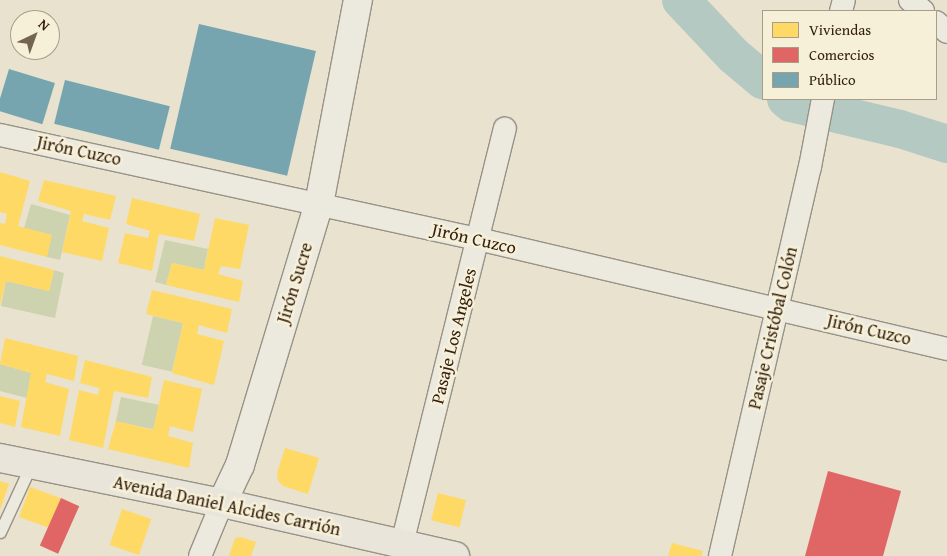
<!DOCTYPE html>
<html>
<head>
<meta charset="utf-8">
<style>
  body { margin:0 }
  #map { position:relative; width:947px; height:556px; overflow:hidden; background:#e8e2ce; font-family:"Gentium Book Plus",serif }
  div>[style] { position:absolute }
  .green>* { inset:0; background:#ced3af; transform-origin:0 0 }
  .homes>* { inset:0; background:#ffd966; transform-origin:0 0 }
  .shops>* { inset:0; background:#e06666; transform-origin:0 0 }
  .public>* { inset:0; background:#76a5af; transform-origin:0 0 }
  .river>* { height:38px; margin:-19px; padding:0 19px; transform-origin:19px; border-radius:19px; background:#b4c9c1 }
  .roads { filter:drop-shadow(1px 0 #989285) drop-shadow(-1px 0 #989285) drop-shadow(0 1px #989285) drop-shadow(0 -1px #989285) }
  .service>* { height:11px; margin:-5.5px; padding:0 5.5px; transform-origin:5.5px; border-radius:5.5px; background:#ece9df }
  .minor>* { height:22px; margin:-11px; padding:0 11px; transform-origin:11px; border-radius:11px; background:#ece9df }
  .tertiary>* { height:28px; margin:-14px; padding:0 14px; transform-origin:14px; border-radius:14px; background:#ece9df }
  .primary>* { height:28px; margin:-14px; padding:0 14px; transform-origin:14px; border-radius:14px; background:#e9e5da }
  span { translate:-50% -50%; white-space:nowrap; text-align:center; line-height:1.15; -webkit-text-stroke:5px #f7f0d8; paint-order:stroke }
  .street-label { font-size:18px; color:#352010 }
  .legend { position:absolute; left:762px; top:10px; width:175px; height:90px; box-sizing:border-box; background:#f7f0d8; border:1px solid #a99d88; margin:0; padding:6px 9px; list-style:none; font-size:15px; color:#352010 }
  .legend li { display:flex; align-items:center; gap:10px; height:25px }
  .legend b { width:25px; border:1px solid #a99d88 }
  .north { position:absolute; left:10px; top:10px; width:50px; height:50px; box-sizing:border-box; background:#f7f0d8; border:1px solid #a99d88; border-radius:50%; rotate:42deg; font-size:14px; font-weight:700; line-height:20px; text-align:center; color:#352010 }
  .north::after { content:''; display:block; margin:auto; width:18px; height:22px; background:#746452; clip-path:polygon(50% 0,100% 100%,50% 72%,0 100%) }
</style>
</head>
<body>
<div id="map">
  <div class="green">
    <i style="clip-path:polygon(31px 204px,70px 215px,60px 260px,47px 257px,51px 235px,24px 228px)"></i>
    <i style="clip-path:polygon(165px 240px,208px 249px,204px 270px,172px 263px,166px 285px,155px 282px)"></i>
    <i style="clip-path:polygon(54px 270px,64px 273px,55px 318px,1px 306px,6px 281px,49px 291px)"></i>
    <i style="left:153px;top:316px;width:31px;height:50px;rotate:13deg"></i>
    <i style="clip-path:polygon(0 364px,31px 373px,27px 398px,0 391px)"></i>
    <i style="left:121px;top:397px;width:39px;height:25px;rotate:12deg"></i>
  </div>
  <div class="homes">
    <i style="clip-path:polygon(0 172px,30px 181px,18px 226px,52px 235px,47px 257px,0 245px,0 223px,5px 224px,7px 214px,0 212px)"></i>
    <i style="clip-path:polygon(44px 180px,116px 196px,110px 220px,84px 214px,82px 221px,109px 228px,102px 261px,62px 252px,71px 211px,38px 201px)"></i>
    <i style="clip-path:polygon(132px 198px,200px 214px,194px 241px,159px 234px,152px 271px,118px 263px,125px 233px,148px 238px,150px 231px,126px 224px)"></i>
    <i style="clip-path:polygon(215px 218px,249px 225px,240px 269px,221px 266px,218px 274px,243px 281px,239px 302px,166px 285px,172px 263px,204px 270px)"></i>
    <i style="clip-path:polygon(0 256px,54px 270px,49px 291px,6px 281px,0 305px)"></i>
    <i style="clip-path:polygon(152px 290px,232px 309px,227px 333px,199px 325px,197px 334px,224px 341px,214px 385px,172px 373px,183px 323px,146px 314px)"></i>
    <i style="clip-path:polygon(5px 338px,78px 356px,74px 381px,47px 374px,45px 382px,69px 389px,60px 436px,21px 427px,31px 373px,0 364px)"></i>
    <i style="clip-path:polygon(85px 360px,152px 377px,148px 398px,114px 391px,103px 448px,69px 440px,79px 390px,98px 395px,99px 388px,80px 383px)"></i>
    <i style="clip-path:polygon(164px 380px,202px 389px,193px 432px,170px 426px,168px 436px,193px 443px,189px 468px,108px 449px,116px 421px,153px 430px)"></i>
    <i style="clip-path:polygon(0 396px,20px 401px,15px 427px,0 423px)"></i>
    <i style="clip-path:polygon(285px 448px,319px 458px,308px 494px,283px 486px,278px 481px,277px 473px)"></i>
    <i style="clip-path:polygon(0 481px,9px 484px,0 510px)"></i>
    <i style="left:30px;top:487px;width:33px;height:32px;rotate:20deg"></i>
    <i style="left:438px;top:493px;width:29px;height:28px;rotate:14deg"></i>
    <i style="left:122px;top:509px;width:31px;height:38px;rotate:19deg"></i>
    <i style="clip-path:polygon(241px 537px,256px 542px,251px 556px,229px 556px,235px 538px)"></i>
    <i style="clip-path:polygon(672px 543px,703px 551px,701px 556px,668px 556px)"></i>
  </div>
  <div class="shops">
    <i style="clip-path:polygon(828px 471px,901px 491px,883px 556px,805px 556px)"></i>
    <i style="left:61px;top:498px;width:20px;height:52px;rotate:24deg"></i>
  </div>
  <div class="public">
    <i style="left:199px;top:24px;width:120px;height:128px;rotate:13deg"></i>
    <i style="left:9px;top:69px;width:48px;height:43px;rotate:17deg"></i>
    <i style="left:65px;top:80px;width:108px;height:45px;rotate:14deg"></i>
  </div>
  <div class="river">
    <i style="left:681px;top:0;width:77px;rotate:46.6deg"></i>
    <i style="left:734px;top:56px;width:38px;rotate:40deg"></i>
    <i style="left:786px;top:99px;width:6px;rotate:39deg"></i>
    <i style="left:791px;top:103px;width:112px;rotate:13.4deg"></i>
    <i style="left:900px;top:129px;width:49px;rotate:17.7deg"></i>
  </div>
  <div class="roads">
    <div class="service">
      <i style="left:0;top:532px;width:74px;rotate:-65.2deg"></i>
    </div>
    <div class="minor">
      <i style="left:910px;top:0;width:17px;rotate:40deg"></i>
      <i style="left:841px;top:11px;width:11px;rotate:-75deg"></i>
      <i style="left:936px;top:22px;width:15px;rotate:42deg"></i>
      <i style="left:0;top:135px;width:489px;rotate:12.3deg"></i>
      <i style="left:478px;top:239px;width:482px;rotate:13.2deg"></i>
      <i style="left:402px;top:544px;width:428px;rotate:-76.1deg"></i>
      <i style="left:200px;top:556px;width:57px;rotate:-67.5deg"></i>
      <i style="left:720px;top:556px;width:399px;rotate:-77deg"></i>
      <i style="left:810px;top:167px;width:69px;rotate:-79.2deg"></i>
    </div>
    <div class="tertiary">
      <i style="left:222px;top:503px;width:42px;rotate:-64.7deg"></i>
      <i style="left:240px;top:465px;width:273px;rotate:-73.2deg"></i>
      <i style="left:319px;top:204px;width:208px;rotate:-79.2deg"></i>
    </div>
    <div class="primary">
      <i style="left:0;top:458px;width:227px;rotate:11.5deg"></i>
      <i style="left:222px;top:503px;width:239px;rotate:12.8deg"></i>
    </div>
  </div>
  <div class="street-label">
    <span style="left:79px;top:151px;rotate:12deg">Jirón Cuzco</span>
    <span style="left:474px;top:239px;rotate:13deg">Jirón Cuzco</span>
    <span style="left:295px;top:283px;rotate:-73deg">Jirón Sucre</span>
    <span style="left:773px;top:328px;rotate:-77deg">Pasaje Cristóbal Colón</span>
    <span style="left:869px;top:330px;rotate:13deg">Jirón Cuzco</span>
    <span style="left:454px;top:336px;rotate:-76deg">Pasaje Los Angeles</span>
    <span style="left:227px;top:506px;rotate:12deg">Avenida Daniel Alcides Carrión</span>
  </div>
  <ul class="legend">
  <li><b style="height:14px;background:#ffd966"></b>Viviendas</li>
  <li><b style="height:14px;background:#e06666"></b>Comercios</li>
  <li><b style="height:14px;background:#76a5af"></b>Público</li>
  </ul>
  <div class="north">N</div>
</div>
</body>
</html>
